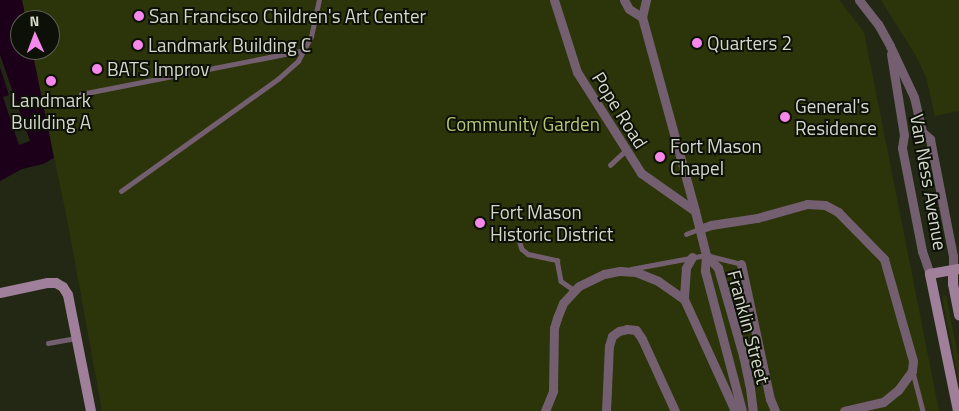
<!DOCTYPE html>
<html>
<head>
<meta charset="utf-8">
<style>
  body { margin:0 }
  #map { position:relative; width:959px; height:411px; overflow:hidden; background:#232814; font-family:"Titillium Web",sans-serif }
  div>[style] { position:absolute }
  .green>* { inset:0; background:#2c3409 }
  .water>* { inset:0; background:#1c001a }
  .pier>* { inset:0; background:#232814 }
  .lane>* { height:4.5px; margin:-2.25px; padding:0 2.25px; transform-origin:2.25px; border-radius:2.25px; background:#735f70 }
  .street>* { height:9px; margin:-4.5px; padding:0 4.5px; transform-origin:4.5px; border-radius:4.5px; background:#735f70 }
  .secondary>* { height:10px; margin:-5px; padding:0 5px; transform-origin:5px; border-radius:5px; background:#9f7f9a }
  .dots>* { width:14px; height:14px; translate:-50% -50%; box-sizing:border-box; border:2px solid #0d1007; border-radius:50% }
  span { translate:-50% -50%; white-space:nowrap; text-align:center; line-height:1.15; -webkit-text-stroke:4px #0d1007; paint-order:stroke }
  .poi-label { font-size:19px; color:#d4d8cb }
  .left { translate:0 -50%; text-align:left }
  .street-label { font-size:19px; color:#d4d8cb }
  .park-label { font-size:19px; color:#b5c875 }
  .north { position:absolute; left:10px; top:10px; width:50px; height:50px; box-sizing:border-box; background:#0d1007; border:1px solid #5d6055; border-radius:50%; rotate:358deg; font-size:14px; font-weight:700; line-height:20px; text-align:center; color:#d4d8cb }
  .north::after { content:''; display:block; margin:auto; width:18px; height:22px; background:#f788eb; clip-path:polygon(50% 0,100% 100%,50% 72%,0 100%) }
</style>
</head>
<body>
<div id="map">
  <div class="green">
    <i style="clip-path:polygon(22px 0,839px 0,864px 32px,939px 411px,102px 411px,68px 224px,32px 50px,50px 50px,50px 20px,26px 20px)"></i>
    <i style="clip-path:polygon(881px 0,959px 0,959px 111px,935px 116px,926px 77px,916px 56px)"></i>
    <i style="clip-path:polygon(946px 295px,959px 361px,959px 382px,943px 301px,943px 296px)"></i>
  </div>
  <div class="water">
    <i style="clip-path:polygon(0 0,22px 0,26px 20px,20px 20px,20px 50px,32px 50px,54px 158px,43px 164px,22px 169px,0 181px)"></i>
  </div>
  <div class="pier">
    <i style="clip-path:polygon(0 55px,30px 141px,19px 145px,3px 97px,9px 95px,0 67px)"></i>
  </div>
  <div class="lane">
    <i style="left:81px;top:94px;width:228px;rotate:-11.1deg"></i>
    <i style="left:610px;top:165px;width:22px;rotate:-43deg"></i>
    <i style="left:121px;top:191px;width:193px;rotate:-35.5deg"></i>
    <i style="left:278px;top:79px;width:27px;rotate:-42deg"></i>
    <i style="left:298px;top:61px;width:27px;rotate:-62deg"></i>
    <i style="left:311px;top:37px;width:38px;rotate:-78deg"></i>
    <i style="left:686px;top:234px;width:14px;rotate:-21deg"></i>
    <i style="left:520px;top:243px;width:6px;rotate:72deg"></i>
    <i style="left:522px;top:249px;width:8px;rotate:40deg"></i>
    <i style="left:528px;top:254px;width:30px;rotate:12deg"></i>
    <i style="left:557px;top:260px;width:21px;rotate:79deg"></i>
    <i style="left:561px;top:281px;width:16px;rotate:35deg"></i>
    <i style="left:631px;top:269px;width:76px;rotate:-10.6deg"></i>
    <i style="left:706px;top:255px;width:36px;rotate:14deg"></i>
    <i style="left:48px;top:343px;width:28px;rotate:-10deg"></i>
    <i style="left:913px;top:372px;width:40px;rotate:75.6deg"></i>
  </div>
  <div class="street">
    <i style="left:554px;top:0;width:76px;rotate:72.3deg"></i>
    <i style="left:577px;top:72px;width:120px;rotate:57.6deg"></i>
    <i style="left:641px;top:173px;width:66px;rotate:35.1deg"></i>
    <i style="left:624px;top:0;width:10px;rotate:61deg"></i>
    <i style="left:629px;top:9px;width:15px;rotate:32deg"></i>
    <i style="left:646px;top:0;width:17px;rotate:103deg"></i>
    <i style="left:642px;top:17px;width:201px;rotate:74.7deg"></i>
    <i style="left:695px;top:211px;width:45px;rotate:76deg"></i>
    <i style="left:706px;top:255px;width:16px;rotate:94deg"></i>
    <i style="left:705px;top:271px;width:145px;rotate:75.2deg"></i>
    <i style="left:859px;top:0;width:31px;rotate:52deg"></i>
    <i style="left:878px;top:24px;width:25px;rotate:61deg"></i>
    <i style="left:890px;top:46px;width:56px;rotate:64.8deg"></i>
    <i style="left:914px;top:97px;width:36px;rotate:77deg"></i>
    <i style="left:922px;top:132px;width:11px;rotate:41deg"></i>
    <i style="left:930px;top:139px;width:119px;rotate:78.9deg"></i>
    <i style="left:953px;top:256px;width:14px;rotate:90deg"></i>
    <i style="left:891px;top:54px;width:82px;rotate:80.9deg"></i>
    <i style="left:904px;top:135px;width:13px;rotate:99deg"></i>
    <i style="left:902px;top:148px;width:105px;rotate:79deg"></i>
    <i style="left:922px;top:251px;width:24px;rotate:71deg"></i>
    <i style="left:699px;top:229px;width:13px;rotate:-18deg"></i>
    <i style="left:711px;top:225px;width:47px;rotate:-8.7deg"></i>
    <i style="left:757px;top:218px;width:52px;rotate:-15.6deg"></i>
    <i style="left:807px;top:204px;width:18px;rotate:3deg"></i>
    <i style="left:825px;top:205px;width:15px;rotate:28deg"></i>
    <i style="left:838px;top:212px;width:66px;rotate:45.6deg"></i>
    <i style="left:884px;top:259px;width:106px;rotate:74.1deg"></i>
    <i style="left:913px;top:361px;width:10px;rotate:96deg"></i>
    <i style="left:912px;top:371px;width:24px;rotate:126deg"></i>
    <i style="left:898px;top:390px;width:19px;rotate:141deg"></i>
    <i style="left:883px;top:402px;width:40px;rotate:167deg"></i>
    <i style="left:706px;top:255px;width:18px;rotate:47deg"></i>
    <i style="left:718px;top:268px;width:91px;rotate:74deg"></i>
    <i style="left:743px;top:355px;width:34px;rotate:78deg"></i>
    <i style="left:750px;top:388px;width:23px;rotate:83deg"></i>
    <i style="left:692px;top:257px;width:13px;rotate:119deg"></i>
    <i style="left:686px;top:268px;width:31px;rotate:94deg"></i>
    <i style="left:684px;top:299px;width:123px;rotate:65.5deg"></i>
    <i style="left:741px;top:264px;width:138px;rotate:77.9deg"></i>
    <i style="left:770px;top:399px;width:13px;rotate:67deg"></i>
    <i style="left:545px;top:411px;width:22px;rotate:-68deg"></i>
    <i style="left:553px;top:391px;width:63px;rotate:-89.1deg"></i>
    <i style="left:554px;top:328px;width:10px;rotate:-73deg"></i>
    <i style="left:557px;top:318px;width:16px;rotate:-68deg"></i>
    <i style="left:563px;top:303px;width:23px;rotate:-47deg"></i>
    <i style="left:579px;top:286px;width:28px;rotate:-26deg"></i>
    <i style="left:604px;top:274px;width:16px;rotate:-11deg"></i>
    <i style="left:620px;top:271px;width:16px;rotate:4deg"></i>
    <i style="left:636px;top:272px;width:24px;rotate:22deg"></i>
    <i style="left:658px;top:281px;width:32px;rotate:35deg"></i>
    <i style="left:606px;top:411px;width:65px;rotate:-87.4deg"></i>
    <i style="left:609px;top:346px;width:10px;rotate:-73deg"></i>
    <i style="left:612px;top:336px;width:9px;rotate:-36deg"></i>
    <i style="left:619px;top:331px;width:8px;rotate:-14deg"></i>
    <i style="left:627px;top:329px;width:9px;rotate:6deg"></i>
    <i style="left:636px;top:330px;width:11px;rotate:56deg"></i>
    <i style="left:642px;top:339px;width:79px;rotate:65.4deg"></i>
  </div>
  <div class="secondary">
    <i style="left:953px;top:270px;width:14px;rotate:90deg"></i>
    <i style="left:953px;top:284px;width:32px;rotate:79deg"></i>
    <i style="left:0;top:293px;width:49px;rotate:-11.8deg"></i>
    <i style="left:48px;top:283px;width:8px"></i>
    <i style="left:56px;top:283px;width:8px;rotate:30deg"></i>
    <i style="left:63px;top:287px;width:9px;rotate:58deg"></i>
    <i style="left:68px;top:295px;width:118px;rotate:78.8deg"></i>
    <i style="left:958px;top:411px;width:140px;rotate:-101.6deg"></i>
    <i style="left:930px;top:274px;width:29px;rotate:-10deg"></i>
  </div>
  <div class="dots">
    <i style="left:139px;top:16px;background:#f788eb"></i>
    <i style="left:697px;top:43px;background:#f788eb"></i>
    <i style="left:138px;top:45px;background:#f788eb"></i>
    <i style="left:97px;top:69px;background:#f788eb"></i>
    <i style="left:51px;top:81px;background:#f788eb"></i>
    <i style="left:785px;top:117px;background:#f788eb"></i>
    <i style="left:660px;top:157px;background:#f788eb"></i>
    <i style="left:480px;top:223px;background:#f788eb"></i>
  </div>
  <div class="poi-label">
    <span class="left" style="left:149px;top:16px">San Francisco Children's Art Center</span>
    <span class="left" style="left:707px;top:43px">Quarters 2</span>
    <span class="left" style="left:148px;top:45px">Landmark Building C</span>
    <span class="left" style="left:107px;top:69px">BATS Improv</span>
    <span style="left:51px;top:111px">Landmark<br>Building A</span>
    <span class="left" style="left:795px;top:117px">General's<br>Residence</span>
    <span class="left" style="left:670px;top:157px">Fort Mason<br>Chapel</span>
    <span class="left" style="left:490px;top:223px">Fort Mason<br>Historic District</span>
  </div>
  <div class="street-label">
    <span style="left:620px;top:110px;rotate:58deg">Pope Road</span>
    <span style="left:929px;top:182px;rotate:80deg">Van Ness Avenue</span>
    <span style="left:749px;top:327px;rotate:75deg">Franklin Street</span>
  </div>
  <div class="park-label">
    <span style="left:523px;top:124px">Community Garden</span>
  </div>
  <div class="north">N</div>
</div>
</body>
</html>
